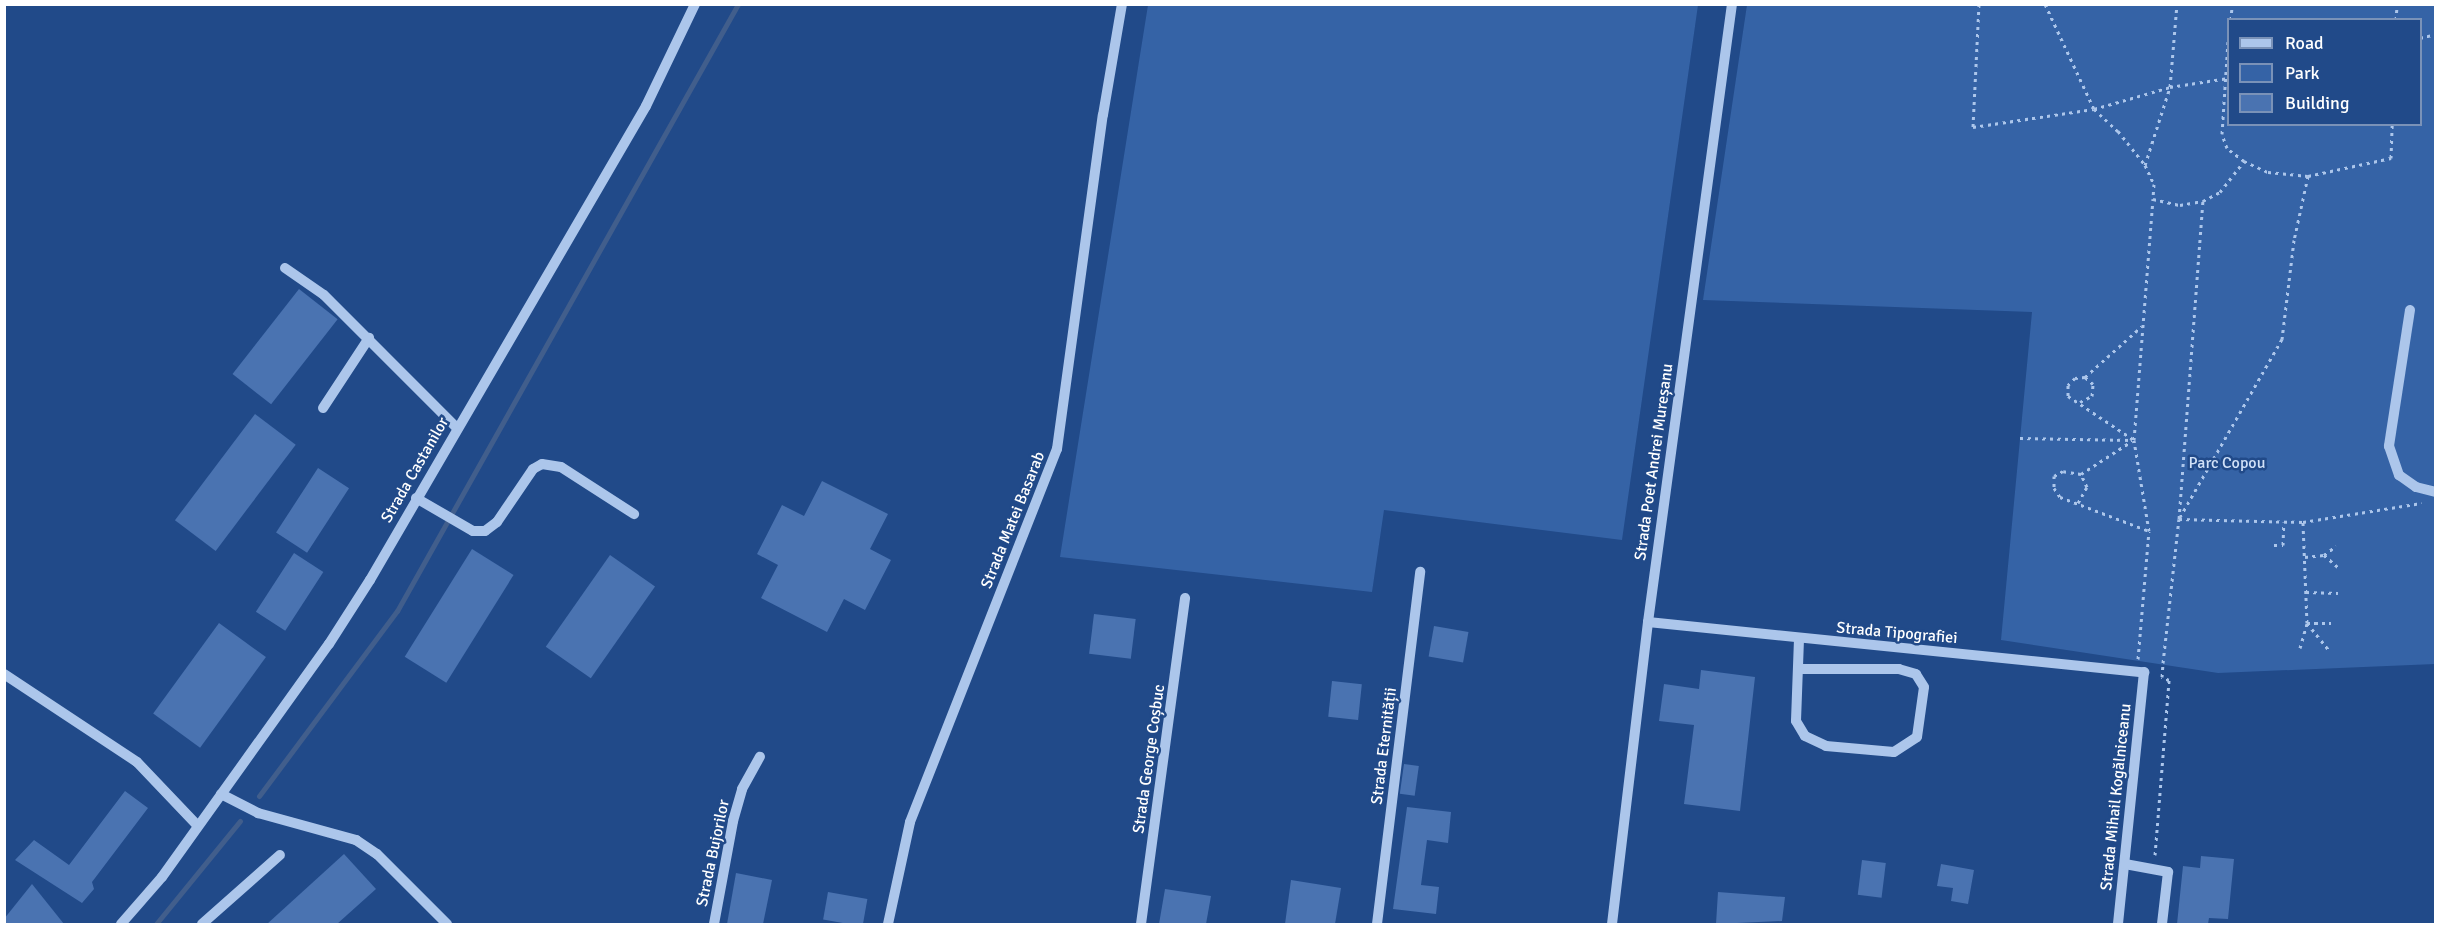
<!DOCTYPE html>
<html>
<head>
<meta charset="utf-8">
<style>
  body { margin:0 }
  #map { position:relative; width:2440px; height:929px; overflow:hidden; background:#214a89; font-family:Signika,sans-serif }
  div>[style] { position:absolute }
  .green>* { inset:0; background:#3563a6 }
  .stream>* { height:5px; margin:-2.5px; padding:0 2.5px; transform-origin:2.5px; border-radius:2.5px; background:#415e8c }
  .building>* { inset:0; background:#4a73b1; transform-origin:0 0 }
  .path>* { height:3px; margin-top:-1.5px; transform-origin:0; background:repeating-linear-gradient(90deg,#acc6eb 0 3px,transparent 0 7.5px) }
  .minor>* { height:10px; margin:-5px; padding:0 5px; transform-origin:5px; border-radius:5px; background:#acc6eb }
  span { translate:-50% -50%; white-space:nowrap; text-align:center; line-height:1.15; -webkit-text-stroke:5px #214a89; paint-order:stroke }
  .street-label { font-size:16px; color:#fff }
  .park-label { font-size:16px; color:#d1e1f8 }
  .frame { position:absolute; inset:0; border:6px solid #fff; pointer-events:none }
  .legend { position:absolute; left:2227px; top:18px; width:195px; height:108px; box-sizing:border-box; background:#214a89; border:2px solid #7a92b8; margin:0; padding:8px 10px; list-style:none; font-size:18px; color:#fff }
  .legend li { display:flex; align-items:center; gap:12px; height:30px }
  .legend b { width:30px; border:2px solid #7a92b8 }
</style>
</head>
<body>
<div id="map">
  <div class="green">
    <i style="clip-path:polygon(1148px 5px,1698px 5px,1622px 540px,1384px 510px,1372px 592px,1060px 557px)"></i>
    <i style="clip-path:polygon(evenodd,1747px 5px,2435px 5px,2435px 664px,2218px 673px,2001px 640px,2032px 312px,1703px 300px,1747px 5px,2228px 20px,2420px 20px,2420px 124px,2228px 124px,2228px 20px)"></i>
  </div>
  <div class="stream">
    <i style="left:259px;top:796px;width:231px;rotate:-53.3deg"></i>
    <i style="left:397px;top:611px;width:696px;rotate:-60.67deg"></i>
    <i style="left:156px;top:924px;width:133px;rotate:-50.8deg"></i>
  </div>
  <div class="building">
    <i style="left:299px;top:289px;width:49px;height:108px;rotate:38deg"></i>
    <i style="left:255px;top:414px;width:51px;height:133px;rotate:37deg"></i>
    <i style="left:318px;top:468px;width:37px;height:77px;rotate:33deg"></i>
    <i style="clip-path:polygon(822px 481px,888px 514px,870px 549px,891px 560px,865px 610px,844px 599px,827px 632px,761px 598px,778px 565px,757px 554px,782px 505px,804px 516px)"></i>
    <i style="left:472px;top:549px;width:49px;height:127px;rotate:32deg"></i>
    <i style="left:294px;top:553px;width:35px;height:70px;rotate:33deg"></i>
    <i style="left:610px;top:555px;width:55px;height:112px;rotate:35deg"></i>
    <i style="left:1094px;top:614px;width:42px;height:40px;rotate:7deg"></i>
    <i style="left:219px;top:623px;width:58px;height:112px;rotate:36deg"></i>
    <i style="left:1434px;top:626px;width:35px;height:31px;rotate:10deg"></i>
    <i style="clip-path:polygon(1701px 670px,1755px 677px,1740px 811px,1684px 804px,1694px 725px,1659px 721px,1664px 684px,1699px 689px)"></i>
    <i style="left:1332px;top:681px;width:30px;height:36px;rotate:6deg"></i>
    <i style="left:1404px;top:764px;width:15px;height:30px;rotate:8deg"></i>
    <i style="clip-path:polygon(125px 791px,148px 808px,92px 882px,94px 889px,82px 903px,15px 860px,34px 840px,69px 865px)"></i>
    <i style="clip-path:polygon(1407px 807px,1451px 812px,1448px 843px,1427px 840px,1421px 885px,1439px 887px,1436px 914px,1393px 909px)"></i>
    <i style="clip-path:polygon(344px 854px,376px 889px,337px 924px,267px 924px)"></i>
    <i style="clip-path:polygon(2201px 856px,2234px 859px,2228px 919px,2209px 918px,2208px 924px,2177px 924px,2183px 866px,2200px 868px)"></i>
    <i style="left:1862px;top:860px;width:24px;height:35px;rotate:7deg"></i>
    <i style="clip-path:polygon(1941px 864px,1974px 870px,1968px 904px,1951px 901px,1953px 888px,1937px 886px)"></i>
    <i style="clip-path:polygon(736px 873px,772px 880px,763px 924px,727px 924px)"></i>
    <i style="clip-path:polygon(1291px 880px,1341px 888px,1335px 924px,1285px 924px)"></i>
    <i style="clip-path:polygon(32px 884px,64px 924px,4px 924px,4px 919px)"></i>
    <i style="clip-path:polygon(1165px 889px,1211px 896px,1206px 924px,1159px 924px)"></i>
    <i style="left:828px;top:892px;width:40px;height:28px;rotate:10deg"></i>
    <i style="clip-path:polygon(1718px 892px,1785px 897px,1782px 921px,1716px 924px)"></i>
  </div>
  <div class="path">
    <i style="left:1979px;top:4px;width:123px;rotate:92.8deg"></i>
    <i style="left:1973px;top:127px;width:122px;rotate:-8.5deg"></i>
    <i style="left:2094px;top:109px;width:79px;rotate:-16.1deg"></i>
    <i style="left:2170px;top:87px;width:59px;rotate:-8.8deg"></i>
    <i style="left:2045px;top:4px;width:116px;rotate:65deg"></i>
    <i style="left:2094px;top:109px;width:33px;rotate:43deg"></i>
    <i style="left:2118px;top:131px;width:43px;rotate:51.5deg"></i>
    <i style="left:2145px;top:165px;width:21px;rotate:65deg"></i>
    <i style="left:2154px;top:184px;width:15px;rotate:94deg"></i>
    <i style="left:2153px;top:199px;width:28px;rotate:13deg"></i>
    <i style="left:2180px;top:205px;width:23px;rotate:-10deg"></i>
    <i style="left:2203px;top:201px;width:19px;rotate:-28deg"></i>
    <i style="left:2220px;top:192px;width:39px;rotate:-52deg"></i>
    <i style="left:2244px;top:161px;width:21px;rotate:-143deg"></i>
    <i style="left:2227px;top:148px;width:15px;rotate:-110deg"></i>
    <i style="left:2222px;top:134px;width:94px;rotate:-86.3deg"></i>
    <i style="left:2231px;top:20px;width:16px;rotate:-86deg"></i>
    <i style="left:2396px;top:20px;width:16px;rotate:-86deg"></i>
    <i style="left:2420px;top:38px;width:16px;rotate:-14deg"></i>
    <i style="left:2244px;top:161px;width:26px;rotate:25deg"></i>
    <i style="left:2268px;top:172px;width:40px;rotate:5.7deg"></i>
    <i style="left:2308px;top:176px;width:85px;rotate:-12.2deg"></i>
    <i style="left:2391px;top:158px;width:34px;rotate:-88deg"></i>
    <i style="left:2145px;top:165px;width:82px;rotate:-72.2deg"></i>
    <i style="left:2170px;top:87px;width:83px;rotate:-85.2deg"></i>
    <i style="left:2308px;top:176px;width:66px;rotate:102.3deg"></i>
    <i style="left:2294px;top:240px;width:100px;rotate:96.9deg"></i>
    <i style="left:2282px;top:339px;width:207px;rotate:119.8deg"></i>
    <i style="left:2179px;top:519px;width:124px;rotate:1.4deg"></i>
    <i style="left:2303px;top:522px;width:120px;rotate:-9.1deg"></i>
    <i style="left:2085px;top:377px;width:76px;rotate:-41.8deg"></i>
    <i style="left:2080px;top:402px;width:13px;rotate:-27deg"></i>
    <i style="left:2092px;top:396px;width:12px;rotate:-85deg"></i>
    <i style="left:2093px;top:384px;width:11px;rotate:-139deg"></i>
    <i style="left:2085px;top:377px;width:10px;rotate:174deg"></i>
    <i style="left:2075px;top:378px;width:10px;rotate:135deg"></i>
    <i style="left:2068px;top:385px;width:11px;rotate:90deg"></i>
    <i style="left:2068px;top:396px;width:79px;rotate:33.7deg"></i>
    <i style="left:2020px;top:438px;width:112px;rotate:1deg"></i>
    <i style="left:2081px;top:474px;width:61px;rotate:-32.9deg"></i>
    <i style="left:2078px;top:503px;width:18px;rotate:-61deg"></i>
    <i style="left:2087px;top:487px;width:14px;rotate:-115deg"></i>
    <i style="left:2081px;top:474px;width:18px;rotate:-171deg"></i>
    <i style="left:2063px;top:471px;width:10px;rotate:151deg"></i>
    <i style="left:2054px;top:476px;width:12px;rotate:90deg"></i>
    <i style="left:2054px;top:488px;width:11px;rotate:56deg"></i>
    <i style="left:2060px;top:497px;width:95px;rotate:20.9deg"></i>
    <i style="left:2274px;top:545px;width:9px"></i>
    <i style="left:2283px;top:545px;width:23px;rotate:-88deg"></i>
    <i style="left:2324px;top:555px;width:18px;rotate:41deg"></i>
    <i style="left:2305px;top:557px;width:19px;rotate:-6deg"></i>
    <i style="left:2324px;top:555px;width:15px;rotate:-37deg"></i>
    <i style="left:2306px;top:592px;width:32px;rotate:2deg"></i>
    <i style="left:2307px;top:623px;width:35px;rotate:51deg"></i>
    <i style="left:2307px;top:623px;width:24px"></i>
    <i style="left:2300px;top:648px;width:26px;rotate:-74deg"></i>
    <i style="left:2307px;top:623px;width:101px;rotate:-92.3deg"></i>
    <i style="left:2138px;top:659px;width:128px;rotate:-85.1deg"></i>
    <i style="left:2149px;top:531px;width:92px;rotate:-99.4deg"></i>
    <i style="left:2134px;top:440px;width:242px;rotate:-85.5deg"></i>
    <i style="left:2155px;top:855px;width:176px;rotate:-85.4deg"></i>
    <i style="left:2169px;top:680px;width:8px;rotate:-157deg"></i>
    <i style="left:2162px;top:677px;width:14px;rotate:-86deg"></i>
    <i style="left:2163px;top:663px;width:145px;rotate:-83.7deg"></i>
    <i style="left:2179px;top:519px;width:319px;rotate:-85.7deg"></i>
  </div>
  <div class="minor">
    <i style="left:285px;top:268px;width:47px;rotate:34.7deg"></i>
    <i style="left:324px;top:295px;width:188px;rotate:45deg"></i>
    <i style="left:2410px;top:310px;width:138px;rotate:98.8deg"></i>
    <i style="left:2389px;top:446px;width:31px;rotate:71deg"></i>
    <i style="left:2399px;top:475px;width:21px;rotate:35deg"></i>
    <i style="left:2416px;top:487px;width:21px;rotate:14deg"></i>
    <i style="left:323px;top:408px;width:84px;rotate:-56.7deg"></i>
    <i style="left:416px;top:498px;width:66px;rotate:30.1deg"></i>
    <i style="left:473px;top:531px;width:12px"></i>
    <i style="left:485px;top:531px;width:15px;rotate:-37deg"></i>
    <i style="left:497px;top:522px;width:64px;rotate:-55.8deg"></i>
    <i style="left:533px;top:469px;width:10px;rotate:-29deg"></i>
    <i style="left:542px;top:464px;width:19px;rotate:9deg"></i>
    <i style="left:561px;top:467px;width:87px;rotate:32.8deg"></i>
    <i style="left:1648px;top:622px;width:499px;rotate:5.8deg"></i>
    <i style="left:2144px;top:672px;width:253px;rotate:95.9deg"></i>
    <i style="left:1799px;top:639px;width:82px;rotate:92.1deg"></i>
    <i style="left:1796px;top:721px;width:17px;rotate:59deg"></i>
    <i style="left:1805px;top:736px;width:23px;rotate:25deg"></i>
    <i style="left:1826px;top:746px;width:68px;rotate:5deg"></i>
    <i style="left:1894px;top:752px;width:27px;rotate:-33deg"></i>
    <i style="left:1917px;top:737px;width:50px;rotate:-82deg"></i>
    <i style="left:1924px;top:687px;width:15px;rotate:-122deg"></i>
    <i style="left:1916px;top:674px;width:18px;rotate:-164deg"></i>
    <i style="left:1899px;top:669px;width:99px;rotate:180deg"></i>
    <i style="left:4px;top:674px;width:159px;rotate:33.5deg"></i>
    <i style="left:137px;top:762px;width:88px;rotate:46.4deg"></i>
    <i style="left:221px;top:794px;width:42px;rotate:27.2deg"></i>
    <i style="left:258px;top:813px;width:102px;rotate:15.4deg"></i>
    <i style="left:356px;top:840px;width:25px;rotate:34deg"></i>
    <i style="left:377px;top:854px;width:99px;rotate:45deg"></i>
    <i style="left:2125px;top:864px;width:44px;rotate:10.5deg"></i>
    <i style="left:2168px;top:872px;width:52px;rotate:96.6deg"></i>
    <i style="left:121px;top:924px;width:62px;rotate:-48.9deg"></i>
    <i style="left:162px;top:877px;width:287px;rotate:-54.4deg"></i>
    <i style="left:329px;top:644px;width:76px;rotate:-57.4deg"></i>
    <i style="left:370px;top:580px;width:548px;rotate:-59.79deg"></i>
    <i style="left:646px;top:106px;width:113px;rotate:-64.3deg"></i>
    <i style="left:202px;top:924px;width:104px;rotate:-41.5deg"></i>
    <i style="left:714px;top:924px;width:105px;rotate:-79.5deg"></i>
    <i style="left:733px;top:821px;width:33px;rotate:-74deg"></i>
    <i style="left:742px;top:789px;width:37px;rotate:-61deg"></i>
    <i style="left:888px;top:924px;width:104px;rotate:-77.8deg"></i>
    <i style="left:910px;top:822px;width:401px;rotate:-68.5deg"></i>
    <i style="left:1057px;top:449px;width:337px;rotate:-82.2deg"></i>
    <i style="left:1103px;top:115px;width:113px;rotate:-80.3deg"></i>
    <i style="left:1141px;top:924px;width:329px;rotate:-82.3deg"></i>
    <i style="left:1377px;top:924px;width:355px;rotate:-83deg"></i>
    <i style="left:1612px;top:924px;width:304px;rotate:-83.2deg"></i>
    <i style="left:1648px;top:622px;width:624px;rotate:-82.26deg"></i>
  </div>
  <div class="street-label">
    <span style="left:1654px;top:462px;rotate:-82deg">Strada Poet Andrei Mureșanu</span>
    <span style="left:415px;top:470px;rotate:-60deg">Strada Castanilor</span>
    <span style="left:1013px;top:520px;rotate:-68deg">Strada Matei Basarab</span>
    <span style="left:1897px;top:633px;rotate:5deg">Strada Tipografiei</span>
    <span style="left:1384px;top:746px;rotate:-83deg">Strada Eternității</span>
    <span style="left:1149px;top:759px;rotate:-82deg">Strada George Coșbuc</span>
    <span style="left:2116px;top:797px;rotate:-84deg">Strada Mihail Kogălniceanu</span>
    <span style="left:713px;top:853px;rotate:-78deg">Strada Bujorilor</span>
  </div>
  <div class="park-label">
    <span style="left:2227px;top:463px">Parc Copou</span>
  </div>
  <div class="frame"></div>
  <ul class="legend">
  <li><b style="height:8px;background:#acc6eb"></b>Road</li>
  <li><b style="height:16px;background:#3563a6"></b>Park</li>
  <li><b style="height:16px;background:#4a73b1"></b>Building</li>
  </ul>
</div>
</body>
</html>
